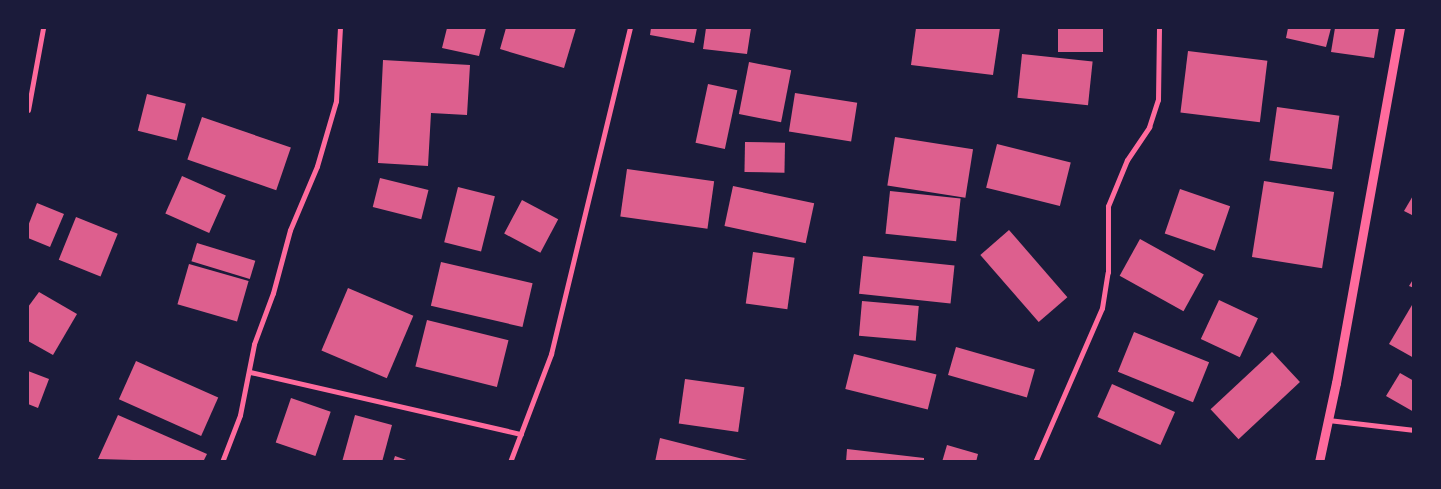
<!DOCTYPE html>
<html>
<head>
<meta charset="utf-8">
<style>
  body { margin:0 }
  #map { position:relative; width:1441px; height:489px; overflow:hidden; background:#1b1b3a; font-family:"Alegreya Sans",sans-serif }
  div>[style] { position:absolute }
  .building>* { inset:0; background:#dd5f8e; transform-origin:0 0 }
  .minor>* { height:5px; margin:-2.5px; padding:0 2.5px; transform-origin:2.5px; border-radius:2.5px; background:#ff6b9d }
  .tertiary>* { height:9px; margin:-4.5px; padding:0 4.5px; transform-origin:4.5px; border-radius:4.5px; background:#ff6b9d }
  span { translate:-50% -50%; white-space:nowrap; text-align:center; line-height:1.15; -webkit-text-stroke:5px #1b1b3a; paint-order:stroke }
  .frame { position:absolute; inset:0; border:29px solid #1b1b3a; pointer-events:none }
</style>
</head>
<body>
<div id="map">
  <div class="building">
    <i style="clip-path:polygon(447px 28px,486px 28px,479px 56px,442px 48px)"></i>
    <i style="clip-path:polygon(506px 28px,576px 28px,564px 68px,500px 49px)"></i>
    <i style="clip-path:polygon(651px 28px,697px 28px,694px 43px,650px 35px)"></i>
    <i style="clip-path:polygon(706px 28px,751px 28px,747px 54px,703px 49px)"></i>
    <i style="clip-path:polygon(916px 28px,1000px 28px,993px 75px,911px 65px)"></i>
    <i style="left:1058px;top:28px;width:45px;height:24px"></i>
    <i style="clip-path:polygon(1288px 28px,1331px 28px,1326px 47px,1286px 38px)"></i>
    <i style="clip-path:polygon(1335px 28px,1379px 28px,1374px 58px,1331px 52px)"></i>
    <i style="left:1188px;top:51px;width:80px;height:62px;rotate:7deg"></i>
    <i style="left:1022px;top:54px;width:71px;height:44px;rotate:6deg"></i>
    <i style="clip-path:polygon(383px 60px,470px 65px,467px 115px,431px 113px,428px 166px,378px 163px)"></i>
    <i style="left:749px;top:62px;width:43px;height:53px;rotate:11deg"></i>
    <i style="left:708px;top:84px;width:30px;height:60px;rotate:12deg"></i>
    <i style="left:795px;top:93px;width:63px;height:39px;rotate:9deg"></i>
    <i style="left:147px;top:94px;width:40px;height:38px;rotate:14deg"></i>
    <i style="left:1277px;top:107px;width:63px;height:54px;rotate:8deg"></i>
    <i style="left:202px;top:117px;width:94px;height:45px;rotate:19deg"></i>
    <i style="left:895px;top:137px;width:79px;height:49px;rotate:9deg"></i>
    <i style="left:745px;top:142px;width:40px;height:30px;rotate:1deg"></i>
    <i style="left:997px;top:144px;width:76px;height:45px;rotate:14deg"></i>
    <i style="left:627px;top:169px;width:88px;height:48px;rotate:8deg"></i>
    <i style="left:182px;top:176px;width:48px;height:41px;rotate:24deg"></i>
    <i style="left:380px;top:178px;width:50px;height:30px;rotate:14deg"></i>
    <i style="left:1264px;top:181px;width:71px;height:77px;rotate:9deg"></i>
    <i style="left:733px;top:186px;width:83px;height:41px;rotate:12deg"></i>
    <i style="left:458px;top:187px;width:38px;height:57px;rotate:14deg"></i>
    <i style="left:1180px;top:189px;width:53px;height:47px;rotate:19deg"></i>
    <i style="left:890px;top:191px;width:71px;height:43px;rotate:6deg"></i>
    <i style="clip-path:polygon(1414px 194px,1414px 216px,1404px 211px)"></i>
    <i style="left:522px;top:200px;width:41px;height:38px;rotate:28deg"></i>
    <i style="clip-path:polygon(37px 203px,64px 214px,50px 247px,28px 238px,28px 226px)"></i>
    <i style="left:76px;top:217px;width:45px;height:46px;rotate:22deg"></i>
    <i style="left:1009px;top:230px;width:89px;height:38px;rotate:49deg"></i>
    <i style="left:1140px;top:239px;width:73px;height:42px;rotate:29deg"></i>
    <i style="left:197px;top:243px;width:61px;height:19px;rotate:17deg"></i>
    <i style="left:753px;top:252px;width:42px;height:52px;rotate:8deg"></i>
    <i style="left:863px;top:256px;width:92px;height:38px;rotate:6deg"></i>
    <i style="left:441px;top:262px;width:94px;height:45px;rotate:13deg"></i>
    <i style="left:189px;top:264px;width:62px;height:42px;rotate:16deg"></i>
    <i style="clip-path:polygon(1414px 278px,1414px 288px,1409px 286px)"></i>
    <i style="left:348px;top:288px;width:71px;height:68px;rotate:23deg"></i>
    <i style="clip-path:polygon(39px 292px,77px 314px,53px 355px,28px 341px,28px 307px)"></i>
    <i style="left:1219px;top:300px;width:43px;height:43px;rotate:25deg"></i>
    <i style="left:862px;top:301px;width:57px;height:35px;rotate:5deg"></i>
    <i style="clip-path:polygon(1412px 305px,1414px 306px,1414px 358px,1389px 344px)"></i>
    <i style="left:427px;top:320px;width:84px;height:48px;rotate:14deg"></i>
    <i style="left:1134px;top:332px;width:81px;height:43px;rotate:22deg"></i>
    <i style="left:956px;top:347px;width:82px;height:29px;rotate:16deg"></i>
    <i style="left:1272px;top:352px;width:41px;height:84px;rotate:47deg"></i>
    <i style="left:854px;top:354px;width:85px;height:36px;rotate:14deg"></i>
    <i style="left:136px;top:361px;width:90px;height:42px;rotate:24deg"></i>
    <i style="clip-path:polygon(28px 371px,49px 379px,38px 408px,28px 404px)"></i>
    <i style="clip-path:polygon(1400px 373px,1414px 381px,1414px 412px,1386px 396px)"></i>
    <i style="left:685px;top:379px;width:60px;height:45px;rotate:8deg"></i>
    <i style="left:1112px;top:384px;width:69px;height:36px;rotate:24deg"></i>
    <i style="left:291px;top:398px;width:42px;height:47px;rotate:19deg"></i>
    <i style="clip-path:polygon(118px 415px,207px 454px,203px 462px,98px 459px)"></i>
    <i style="clip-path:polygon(355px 415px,392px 425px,382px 462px,342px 462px)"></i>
    <i style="clip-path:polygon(660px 438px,751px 461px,751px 462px,655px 462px)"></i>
    <i style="clip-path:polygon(947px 445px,978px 454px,976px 462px,942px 462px)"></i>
    <i style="clip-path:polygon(847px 449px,924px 458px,924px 462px,846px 462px)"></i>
    <i style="clip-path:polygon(395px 456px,409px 461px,409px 462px,393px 462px)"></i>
  </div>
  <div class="minor">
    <i style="left:28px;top:110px;width:83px;rotate:-79.6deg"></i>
    <i style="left:250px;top:372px;width:278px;rotate:12.9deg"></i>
    <i style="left:1328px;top:420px;width:87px;rotate:6.6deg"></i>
    <i style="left:222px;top:462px;width:50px;rotate:-69deg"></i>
    <i style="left:240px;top:415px;width:72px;rotate:-78.8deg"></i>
    <i style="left:254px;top:344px;width:54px;rotate:-69.6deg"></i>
    <i style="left:273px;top:293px;width:65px;rotate:-74.9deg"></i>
    <i style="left:290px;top:230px;width:69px;rotate:-67.1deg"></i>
    <i style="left:317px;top:166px;width:68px;rotate:-73.7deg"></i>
    <i style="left:336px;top:101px;width:73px;rotate:-86.9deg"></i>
    <i style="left:510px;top:462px;width:116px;rotate:-69.2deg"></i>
    <i style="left:551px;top:354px;width:335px;rotate:-76.4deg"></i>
    <i style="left:1035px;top:462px;width:168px;rotate:-66.5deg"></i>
    <i style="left:1102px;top:308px;width:36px;rotate:-81deg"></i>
    <i style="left:1108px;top:272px;width:66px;rotate:-90deg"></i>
    <i style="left:1108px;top:206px;width:50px;rotate:-67.6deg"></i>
    <i style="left:1127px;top:160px;width:40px;rotate:-56deg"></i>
    <i style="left:1149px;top:127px;width:28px;rotate:-72deg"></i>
    <i style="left:1158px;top:100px;width:72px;rotate:-89.2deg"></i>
  </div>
  <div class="tertiary">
    <i style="left:1319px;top:462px;width:81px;rotate:-77.9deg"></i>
    <i style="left:1336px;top:383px;width:361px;rotate:-79.8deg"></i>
  </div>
  <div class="frame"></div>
</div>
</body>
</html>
